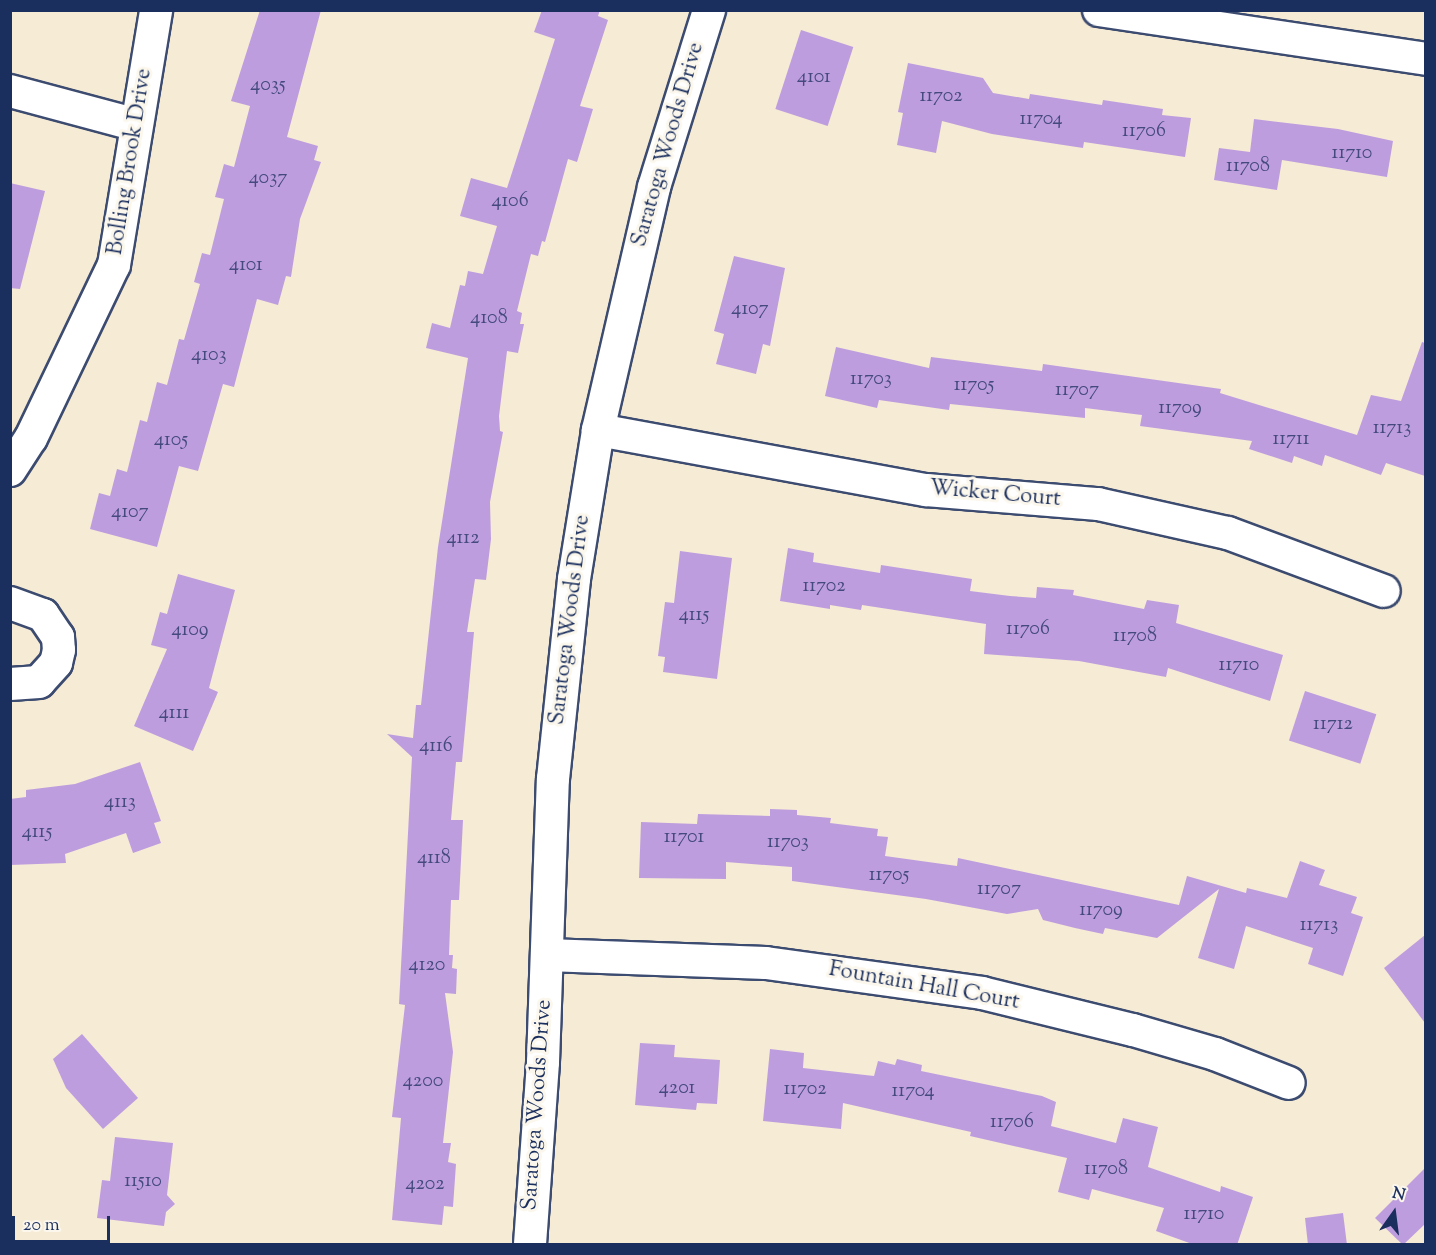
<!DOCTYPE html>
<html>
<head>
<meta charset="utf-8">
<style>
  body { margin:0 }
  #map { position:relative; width:1436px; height:1255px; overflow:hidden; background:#f6ebd5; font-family:"Sorts Mill Goudy",serif }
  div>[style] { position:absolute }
  .building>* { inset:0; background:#be9ddf; transform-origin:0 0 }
  .roads { filter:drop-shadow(2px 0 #3c4b70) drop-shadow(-2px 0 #3c4b70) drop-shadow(0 2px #3c4b70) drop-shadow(0 -2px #3c4b70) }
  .minor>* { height:32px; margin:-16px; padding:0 16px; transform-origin:16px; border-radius:16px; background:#fff }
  span { translate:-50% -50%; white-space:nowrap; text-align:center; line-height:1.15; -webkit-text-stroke:6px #fbf7ec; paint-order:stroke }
  .number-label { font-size:20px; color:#444a7e }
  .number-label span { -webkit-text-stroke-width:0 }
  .street-label { font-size:22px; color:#1b2f5e }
  .frame { position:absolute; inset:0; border:12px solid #1b2f5e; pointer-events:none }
  .north { position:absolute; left:1364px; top:1183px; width:60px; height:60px; -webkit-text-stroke:4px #fbf7ec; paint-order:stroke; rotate:14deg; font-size:16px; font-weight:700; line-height:24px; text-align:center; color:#1b2f5e }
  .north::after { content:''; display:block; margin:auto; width:21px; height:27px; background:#1b2f5e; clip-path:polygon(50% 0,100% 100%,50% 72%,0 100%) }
  .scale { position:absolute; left:12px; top:1216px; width:98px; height:27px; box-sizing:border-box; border:3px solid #1b2f5e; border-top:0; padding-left:8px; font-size:18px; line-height:21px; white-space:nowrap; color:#1b2f5e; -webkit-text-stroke:4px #fbf7ec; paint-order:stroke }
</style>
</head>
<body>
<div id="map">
  <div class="building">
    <i style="clip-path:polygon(260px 10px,321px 10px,287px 137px,318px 146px,314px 160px,321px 162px,300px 219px,291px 277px,286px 276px,278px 305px,257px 299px,234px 387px,223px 384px,198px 471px,179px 466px,157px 547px,90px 529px,99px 493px,110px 496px,117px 469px,127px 472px,140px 420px,147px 422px,157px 382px,167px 385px,179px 339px,184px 340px,200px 284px,194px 282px,202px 253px,210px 255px,224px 199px,215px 197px,224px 164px,234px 167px,250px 106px,231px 101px)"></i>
    <i style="clip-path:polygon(542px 10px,600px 10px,598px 16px,608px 20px,580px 106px,593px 109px,577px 162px,568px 159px,545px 242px,542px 241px,538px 256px,531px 254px,517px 311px,522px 313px,520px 324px,524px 324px,518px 353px,507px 351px,499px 416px,500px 431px,503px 432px,490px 502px,491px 539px,486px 580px,475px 579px,467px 632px,474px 632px,462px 762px,456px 762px,451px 820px,463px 820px,459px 900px,451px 900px,449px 955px,453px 955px,452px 968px,457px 969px,456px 994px,445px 993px,453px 1052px,443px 1143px,451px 1143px,448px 1162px,456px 1164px,453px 1207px,444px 1206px,442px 1225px,392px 1220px,401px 1118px,392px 1117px,405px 1005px,399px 1004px,412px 757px,387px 734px,413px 738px,416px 705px,421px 705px,438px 547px,468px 358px,426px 348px,432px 323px,450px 328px,460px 285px,465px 286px,468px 271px,483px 274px,497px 226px,460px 216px,471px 178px,507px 188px,555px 39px,534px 32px)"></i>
    <i style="left:801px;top:30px;width:55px;height:83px;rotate:18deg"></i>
    <i style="clip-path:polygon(908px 63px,983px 78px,993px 93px,1029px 99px,1030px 94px,1102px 105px,1103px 100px,1163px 109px,1162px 115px,1191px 118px,1185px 157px,1084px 142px,1083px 148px,992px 134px,942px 121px,936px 153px,897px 145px,903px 113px,898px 112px)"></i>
    <i style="clip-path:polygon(1254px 119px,1338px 129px,1393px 141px,1387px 177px,1282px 160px,1277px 190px,1214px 180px,1219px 148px,1250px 152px)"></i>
    <i style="clip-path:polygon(10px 183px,45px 191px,20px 289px,10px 288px)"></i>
    <i style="clip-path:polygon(734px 256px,785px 268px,770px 346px,763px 344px,756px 374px,716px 364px,724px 334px,714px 331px)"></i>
    <i style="clip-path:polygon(1422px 342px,1425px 343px,1425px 476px,1386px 463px,1381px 475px,1325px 455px,1322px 466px,1294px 456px,1292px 463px,1249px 449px,1252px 441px,1140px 426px,1142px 415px,1085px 408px,1085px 418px,950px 404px,949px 410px,879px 400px,877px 408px,825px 396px,836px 347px,929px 368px,931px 357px,1042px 371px,1043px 364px,1221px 389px,1220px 393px,1357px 435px,1371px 395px,1401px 401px)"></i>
    <i style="clip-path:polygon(788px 548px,814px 553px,813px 562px,880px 573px,881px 565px,972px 579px,970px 591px,1010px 596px,1036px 598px,1037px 587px,1074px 590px,1073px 595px,1144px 609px,1147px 600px,1179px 605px,1176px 623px,1283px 655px,1270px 701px,1168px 668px,1166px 677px,1079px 661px,984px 654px,986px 624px,862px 605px,861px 610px,830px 605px,830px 609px,780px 601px)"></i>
    <i style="clip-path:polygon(680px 551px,732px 558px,717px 679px,663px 672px,665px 657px,658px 656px,665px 602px,674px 603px)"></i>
    <i style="clip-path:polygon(178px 574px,235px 590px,209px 688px,218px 692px,193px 751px,134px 726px,167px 649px,151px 645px,160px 612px,167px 614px)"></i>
    <i style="left:1305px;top:691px;width:75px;height:52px;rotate:18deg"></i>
    <i style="clip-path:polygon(140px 762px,161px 821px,154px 823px,161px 843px,133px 853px,126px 833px,65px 854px,66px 863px,10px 865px,10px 799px,26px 797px,26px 790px,75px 784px)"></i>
    <i style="clip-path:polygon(770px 809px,797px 810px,797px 815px,831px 818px,830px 823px,878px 829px,877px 836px,888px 837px,885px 856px,957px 866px,958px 858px,1179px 905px,1187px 876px,1246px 893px,1247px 888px,1287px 898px,1300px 861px,1325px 870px,1319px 885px,1357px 897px,1351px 913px,1363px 917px,1343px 976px,1308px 964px,1313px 948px,1246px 926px,1234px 969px,1198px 958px,1219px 889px,1157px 938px,1105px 928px,1103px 934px,1075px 928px,1043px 920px,1038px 909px,1007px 914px,926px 899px,792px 881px,792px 867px,726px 862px,726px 879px,639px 878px,641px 822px,697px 824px,698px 814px,770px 816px)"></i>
    <i style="clip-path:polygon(1425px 935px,1425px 1023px,1384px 968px)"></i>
    <i style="clip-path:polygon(82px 1034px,138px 1098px,103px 1129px,66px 1088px,53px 1059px)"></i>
    <i style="clip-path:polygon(640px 1043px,675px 1045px,674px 1057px,720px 1060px,717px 1104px,697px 1103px,696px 1110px,635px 1105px)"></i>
    <i style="clip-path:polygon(770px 1049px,804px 1053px,803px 1068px,874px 1076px,878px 1061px,895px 1065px,897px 1059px,922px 1065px,921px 1071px,1042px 1096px,1056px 1102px,1051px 1126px,1116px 1143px,1123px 1118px,1158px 1127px,1148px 1167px,1220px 1192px,1221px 1186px,1253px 1197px,1237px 1245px,1195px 1245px,1156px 1231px,1164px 1208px,1092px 1189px,1089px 1200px,1058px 1192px,1067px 1158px,970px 1136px,971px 1132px,843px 1103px,841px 1129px,763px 1121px)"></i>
    <i style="clip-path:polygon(115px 1137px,173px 1143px,167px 1195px,175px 1204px,166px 1212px,164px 1226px,97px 1218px,102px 1180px,110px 1181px)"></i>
    <i style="clip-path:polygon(1425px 1168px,1425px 1224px,1403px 1245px,1375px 1218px)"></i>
    <i style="clip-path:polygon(1343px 1213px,1347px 1245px,1308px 1245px,1305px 1218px)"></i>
  </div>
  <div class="roads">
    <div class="minor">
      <i style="left:1099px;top:10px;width:331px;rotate:8.5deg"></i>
      <i style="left:10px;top:91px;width:131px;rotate:15deg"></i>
      <i style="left:598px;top:430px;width:333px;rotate:10.4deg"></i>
      <i style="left:926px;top:490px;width:173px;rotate:4.7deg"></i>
      <i style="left:1098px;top:504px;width:133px;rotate:12.6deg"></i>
      <i style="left:1228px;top:533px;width:166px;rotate:20.4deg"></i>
      <i style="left:10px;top:470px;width:38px;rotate:-57deg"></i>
      <i style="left:31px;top:438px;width:192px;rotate:-64.4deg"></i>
      <i style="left:114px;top:265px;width:258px;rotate:-80.6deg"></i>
      <i style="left:10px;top:603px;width:35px;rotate:20deg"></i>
      <i style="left:43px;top:615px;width:27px;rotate:56deg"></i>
      <i style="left:58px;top:637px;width:13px;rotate:86deg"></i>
      <i style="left:59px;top:650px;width:13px;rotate:103deg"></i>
      <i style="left:56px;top:663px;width:25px;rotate:132deg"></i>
      <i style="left:39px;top:682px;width:29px;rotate:176deg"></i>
      <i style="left:547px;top:955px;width:219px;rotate:2.1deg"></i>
      <i style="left:766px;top:963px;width:218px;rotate:7.9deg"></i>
      <i style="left:982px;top:993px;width:155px;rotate:13.8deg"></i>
      <i style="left:1133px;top:1030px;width:85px;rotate:16.3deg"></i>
      <i style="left:1215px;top:1054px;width:79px;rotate:21.4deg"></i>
      <i style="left:530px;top:1244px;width:182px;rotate:-85.9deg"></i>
      <i style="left:543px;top:1062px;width:283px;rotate:-88deg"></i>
      <i style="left:553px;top:779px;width:201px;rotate:-84deg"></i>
      <i style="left:574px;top:579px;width:151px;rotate:-80.8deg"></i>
      <i style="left:598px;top:430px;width:249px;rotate:-77deg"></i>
      <i style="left:654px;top:187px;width:185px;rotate:-72.7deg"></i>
    </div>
  </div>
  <div class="number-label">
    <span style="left:814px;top:77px">4101</span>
    <span style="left:268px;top:85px">4035</span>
    <span style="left:941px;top:96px">11702</span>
    <span style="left:1041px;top:119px">11704</span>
    <span style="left:1144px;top:131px">11706</span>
    <span style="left:1352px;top:153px">11710</span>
    <span style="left:1248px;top:166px">11708</span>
    <span style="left:268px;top:178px">4037</span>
    <span style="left:510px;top:201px">4106</span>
    <span style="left:246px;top:265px">4101</span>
    <span style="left:750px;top:309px">4107</span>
    <span style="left:489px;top:318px">4108</span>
    <span style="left:209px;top:355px">4103</span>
    <span style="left:871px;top:379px">11703</span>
    <span style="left:974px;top:385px">11705</span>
    <span style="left:1077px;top:390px">11707</span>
    <span style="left:1180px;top:408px">11709</span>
    <span style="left:1392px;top:428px">11713</span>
    <span style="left:1291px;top:439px">11711</span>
    <span style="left:171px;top:440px">4105</span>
    <span style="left:130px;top:512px">4107</span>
    <span style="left:463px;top:538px">4112</span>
    <span style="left:824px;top:586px">11702</span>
    <span style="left:694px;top:615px">4115</span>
    <span style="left:1028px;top:629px">11706</span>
    <span style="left:190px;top:630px">4109</span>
    <span style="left:1135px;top:636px">11708</span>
    <span style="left:1239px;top:665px">11710</span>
    <span style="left:174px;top:713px">4111</span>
    <span style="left:1333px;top:724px">11712</span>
    <span style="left:436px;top:746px">4116</span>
    <span style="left:120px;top:802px">4113</span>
    <span style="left:37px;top:832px">4115</span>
    <span style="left:684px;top:837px">11701</span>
    <span style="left:788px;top:842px">11703</span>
    <span style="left:434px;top:858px">4118</span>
    <span style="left:889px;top:875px">11705</span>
    <span style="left:999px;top:889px">11707</span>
    <span style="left:1101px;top:910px">11709</span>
    <span style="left:1319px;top:925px">11713</span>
    <span style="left:427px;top:965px">4120</span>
    <span style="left:423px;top:1081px">4200</span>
    <span style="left:677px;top:1088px">4201</span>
    <span style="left:805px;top:1089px">11702</span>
    <span style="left:913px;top:1091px">11704</span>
    <span style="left:1012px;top:1122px">11706</span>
    <span style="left:1106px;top:1169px">11708</span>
    <span style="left:143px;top:1181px">11510</span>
    <span style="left:425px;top:1184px">4202</span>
    <span style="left:1204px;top:1214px">11710</span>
  </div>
  <div class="street-label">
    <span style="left:669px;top:145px;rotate:-74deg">Saratoga Woods Drive</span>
    <span style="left:131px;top:162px;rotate:-81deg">Bolling Brook Drive</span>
    <span style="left:995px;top:495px;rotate:5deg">Wicker Court</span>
    <span style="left:571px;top:620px;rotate:-83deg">Saratoga Woods Drive</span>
    <span style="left:924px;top:987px;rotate:10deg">Fountain Hall Court</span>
    <span style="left:538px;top:1105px;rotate:-86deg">Saratoga Woods Drive</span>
  </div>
  <div class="frame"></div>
  <div class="north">N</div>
  <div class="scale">20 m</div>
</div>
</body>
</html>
